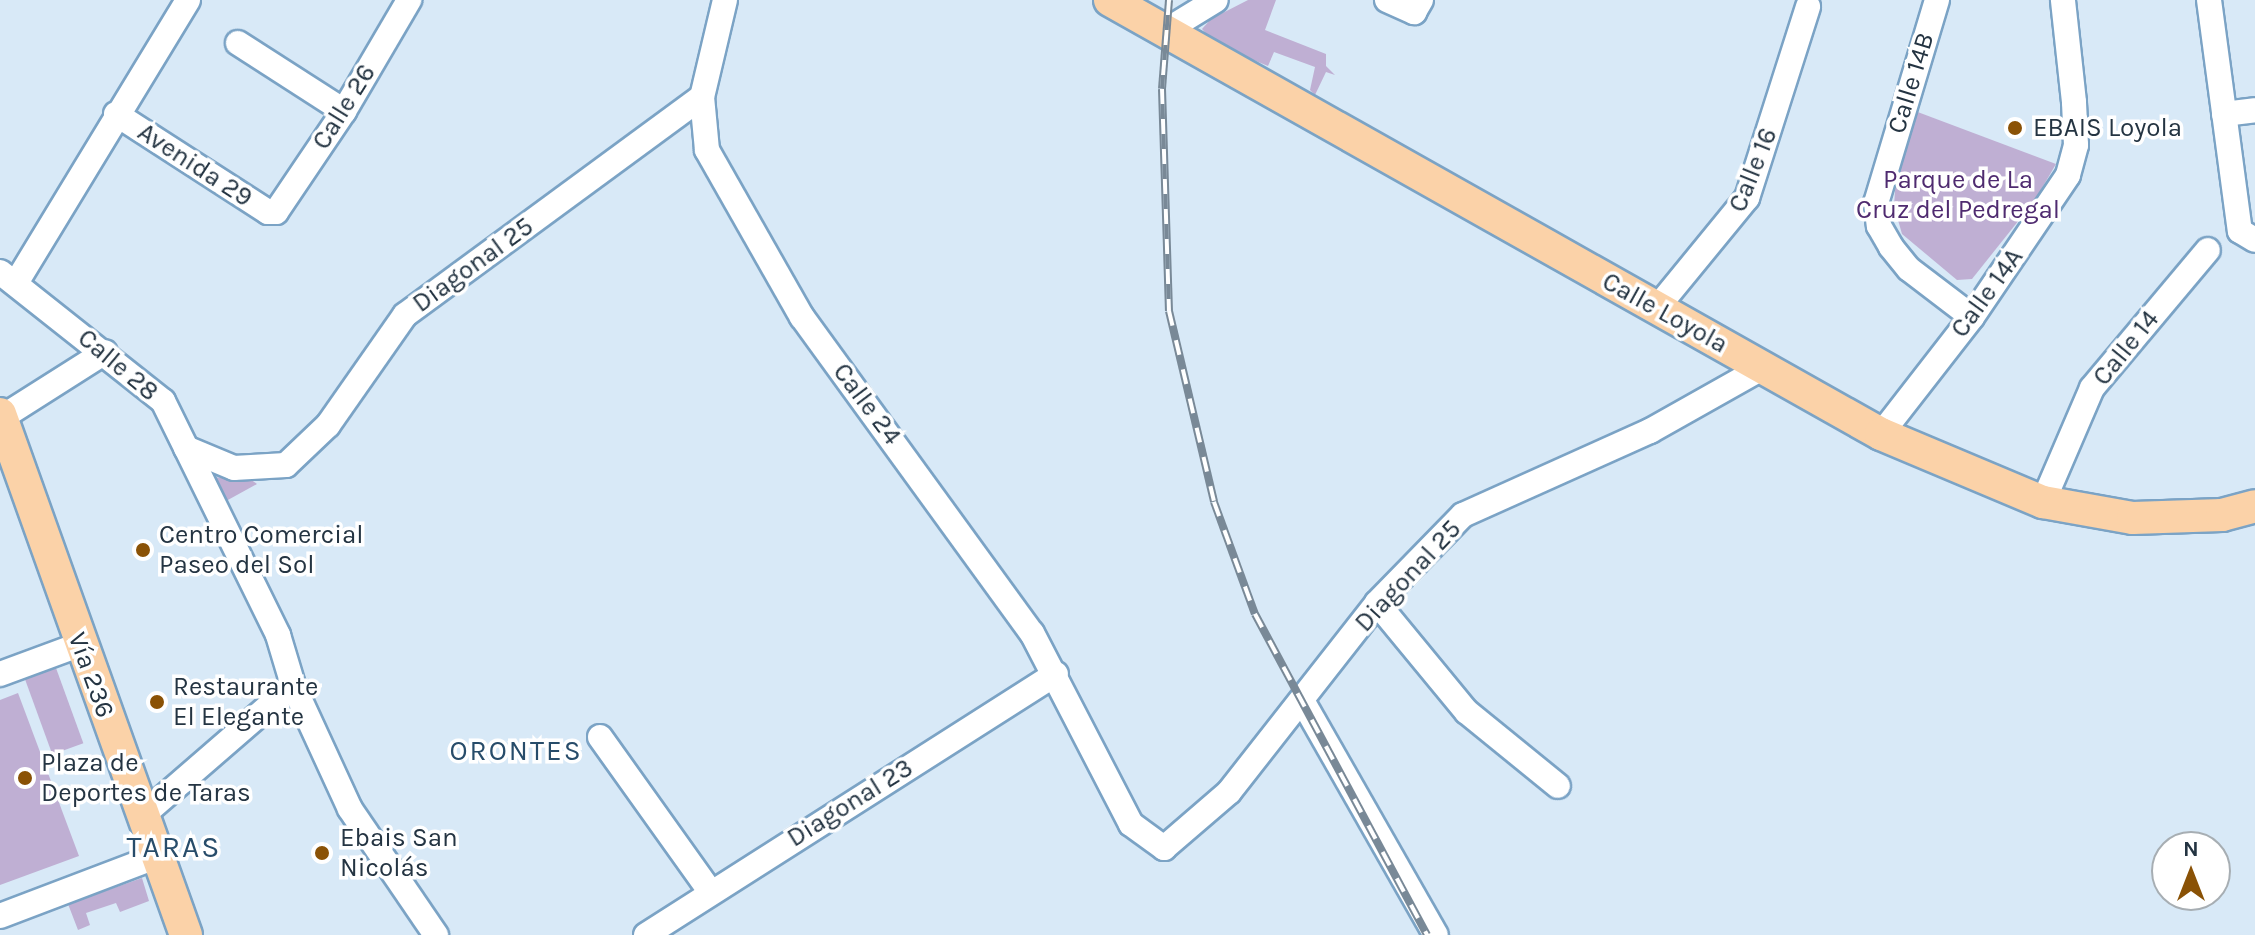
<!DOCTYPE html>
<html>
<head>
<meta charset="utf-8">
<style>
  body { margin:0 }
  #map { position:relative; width:2255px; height:935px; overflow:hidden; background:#d8e9f7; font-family:Karla,sans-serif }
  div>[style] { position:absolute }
  .green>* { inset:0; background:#bfafd3; transform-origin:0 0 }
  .roads { filter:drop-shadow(2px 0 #7ba3c5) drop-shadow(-2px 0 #7ba3c5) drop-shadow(0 2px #7ba3c5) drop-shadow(0 -2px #7ba3c5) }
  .minor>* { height:24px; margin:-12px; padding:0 12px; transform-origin:12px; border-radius:12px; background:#fff }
  .major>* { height:32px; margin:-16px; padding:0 16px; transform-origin:16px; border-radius:16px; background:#fbd2a8 }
  .rail>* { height:8px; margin-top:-4px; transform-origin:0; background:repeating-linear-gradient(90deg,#fff 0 15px,#798997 0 30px); box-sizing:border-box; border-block:2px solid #798997 }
  .dots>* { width:22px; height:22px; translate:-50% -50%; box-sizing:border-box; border:4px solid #fff; border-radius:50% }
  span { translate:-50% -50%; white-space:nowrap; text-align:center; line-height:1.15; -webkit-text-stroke:7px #fff; paint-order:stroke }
  .street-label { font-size:26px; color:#243442 }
  .poi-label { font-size:26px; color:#243442 }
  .left { translate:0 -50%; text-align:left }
  .park-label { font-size:26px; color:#4f2b70 }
  .neighbourhood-label { font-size:28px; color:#274c6a; letter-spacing:2px }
  .quarter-label { font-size:30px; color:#274c6a; letter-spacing:2px }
  .north { position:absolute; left:2151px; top:831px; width:80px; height:80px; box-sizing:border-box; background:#fff; border:2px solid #a7aeb3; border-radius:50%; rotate:0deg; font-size:22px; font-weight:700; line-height:32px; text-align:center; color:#243442 }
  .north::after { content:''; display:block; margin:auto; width:28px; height:36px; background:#8a5206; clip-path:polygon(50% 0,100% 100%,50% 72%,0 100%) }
</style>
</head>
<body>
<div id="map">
  <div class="green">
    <i style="clip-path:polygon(1248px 0,1276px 0,1265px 30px,1326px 54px,1326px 66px,1335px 75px,1326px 72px,1315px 95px,1310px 90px,1315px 67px,1274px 52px,1268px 66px,1215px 44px,1202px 29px,1211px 19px)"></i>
    <i style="clip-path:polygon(1915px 111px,2056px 164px,2035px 200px,1972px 279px,1957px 280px,1902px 234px,1894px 206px,1896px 176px)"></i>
    <i style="clip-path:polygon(208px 477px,250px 479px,257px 484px,217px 506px)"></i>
    <i style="left:56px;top:668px;width:80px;height:33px;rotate:70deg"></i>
    <i style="clip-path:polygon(18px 693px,79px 856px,0 885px,0 700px)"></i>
    <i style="clip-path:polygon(142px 878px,149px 901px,120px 912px,116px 903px,86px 913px,90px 925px,78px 930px,68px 904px)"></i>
  </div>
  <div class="roads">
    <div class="minor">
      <i style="left:725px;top:0;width:100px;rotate:103.3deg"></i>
      <i style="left:702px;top:97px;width:53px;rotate:84.6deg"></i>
      <i style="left:707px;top:150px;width:192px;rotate:60.4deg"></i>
      <i style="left:802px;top:317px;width:391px;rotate:54deg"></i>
      <i style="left:1032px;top:633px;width:215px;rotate:62.6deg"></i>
      <i style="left:1131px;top:824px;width:41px;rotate:36deg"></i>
      <i style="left:1164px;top:848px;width:86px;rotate:-40.7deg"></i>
      <i style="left:1229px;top:792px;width:240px;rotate:-51.9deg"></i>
      <i style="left:1377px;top:603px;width:123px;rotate:-45.7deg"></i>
      <i style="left:1463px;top:515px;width:205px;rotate:-24.2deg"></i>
      <i style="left:1650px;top:431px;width:129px;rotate:-29.4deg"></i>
      <i style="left:1387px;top:0;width:30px;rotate:24deg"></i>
      <i style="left:1414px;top:12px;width:14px;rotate:-60deg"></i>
      <i style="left:1937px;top:0;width:212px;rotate:106.7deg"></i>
      <i style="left:1876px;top:203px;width:23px;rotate:83deg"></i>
      <i style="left:1879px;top:226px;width:24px;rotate:60deg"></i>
      <i style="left:1891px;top:247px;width:28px;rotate:51deg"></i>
      <i style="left:1909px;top:269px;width:79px;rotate:37.3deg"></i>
      <i style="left:2209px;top:0;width:233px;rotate:82.4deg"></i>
      <i style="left:2240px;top:231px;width:17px;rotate:31deg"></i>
      <i style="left:1167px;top:30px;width:57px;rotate:-31.5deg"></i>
      <i style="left:238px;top:43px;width:126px;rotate:32.7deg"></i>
      <i style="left:116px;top:114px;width:181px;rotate:32.8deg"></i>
      <i style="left:268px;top:212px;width:8px"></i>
      <i style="left:276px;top:212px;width:122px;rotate:-56deg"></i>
      <i style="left:344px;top:111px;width:129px;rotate:-59.6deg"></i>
      <i style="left:2224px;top:114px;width:31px;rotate:-7deg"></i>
      <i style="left:0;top:272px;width:208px;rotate:38.4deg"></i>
      <i style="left:163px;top:401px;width:261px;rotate:63.8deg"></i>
      <i style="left:278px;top:635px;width:52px;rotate:73.3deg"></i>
      <i style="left:293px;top:685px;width:136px;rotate:65.3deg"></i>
      <i style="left:350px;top:809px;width:153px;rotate:55.7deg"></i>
      <i style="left:16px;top:283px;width:331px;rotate:-58.7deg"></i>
      <i style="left:1656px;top:309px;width:144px;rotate:-50.7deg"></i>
      <i style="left:1747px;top:198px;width:201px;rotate:-72.3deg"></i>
      <i style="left:1px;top:418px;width:123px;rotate:-32.4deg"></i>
      <i style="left:1881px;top:434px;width:148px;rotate:-52.1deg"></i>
      <i style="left:1972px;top:317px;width:171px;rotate:-55.9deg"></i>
      <i style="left:2068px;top:175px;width:31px;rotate:-75deg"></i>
      <i style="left:2076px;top:145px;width:43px;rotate:-92.7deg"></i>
      <i style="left:2074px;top:102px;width:103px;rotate:-96.2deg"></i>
      <i style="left:186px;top:448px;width:52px;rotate:22.6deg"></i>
      <i style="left:234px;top:468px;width:52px;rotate:-3.3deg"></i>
      <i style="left:286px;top:465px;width:58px;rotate:-43.6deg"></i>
      <i style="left:328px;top:425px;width:134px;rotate:-55deg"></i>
      <i style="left:405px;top:315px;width:368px;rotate:-36.3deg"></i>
      <i style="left:2043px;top:502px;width:124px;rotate:-66.7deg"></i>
      <i style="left:2092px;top:388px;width:180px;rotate:-50deg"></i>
      <i style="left:1377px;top:603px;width:141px;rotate:50.5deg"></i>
      <i style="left:1467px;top:712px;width:117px;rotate:39.1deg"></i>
      <i style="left:0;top:674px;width:84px;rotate:-20.2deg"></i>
      <i style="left:1303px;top:702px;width:268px;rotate:60.3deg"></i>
      <i style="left:600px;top:737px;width:189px;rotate:54.5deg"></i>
      <i style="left:142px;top:816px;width:200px;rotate:-40.9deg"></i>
      <i style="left:0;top:916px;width:166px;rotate:-20.8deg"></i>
      <i style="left:646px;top:935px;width:486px;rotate:-32.5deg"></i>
    </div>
    <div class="major">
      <i style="left:1110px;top:0;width:885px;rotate:29.38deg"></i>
      <i style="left:1881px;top:434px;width:176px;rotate:22.8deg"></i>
      <i style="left:2043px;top:502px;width:91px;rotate:10.1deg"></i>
      <i style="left:2133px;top:518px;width:89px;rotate:-1.9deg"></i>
      <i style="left:2222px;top:515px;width:34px;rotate:-15deg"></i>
      <i style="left:0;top:414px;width:553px;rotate:70.35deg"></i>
    </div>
  </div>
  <div class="rail">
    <i style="left:1169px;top:0;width:89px;rotate:94.5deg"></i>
    <i style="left:1162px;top:89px;width:222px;rotate:88.2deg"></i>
    <i style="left:1169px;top:311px;width:196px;rotate:76.7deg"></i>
    <i style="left:1214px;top:502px;width:119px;rotate:69.9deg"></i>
    <i style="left:1255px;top:614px;width:364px;rotate:61.8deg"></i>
  </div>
  <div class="dots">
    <i style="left:2015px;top:128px;background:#8a5206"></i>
    <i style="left:143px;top:550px;background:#8a5206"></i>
    <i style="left:157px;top:702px;background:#8a5206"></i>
    <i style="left:25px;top:778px;background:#8a5206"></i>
    <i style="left:322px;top:853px;background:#8a5206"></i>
  </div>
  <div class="street-label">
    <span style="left:1911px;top:83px;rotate:-73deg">Calle 14B</span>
    <span style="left:344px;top:107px;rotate:-58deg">Calle 26</span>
    <span style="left:195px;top:165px;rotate:33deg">Avenida 29</span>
    <span style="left:1753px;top:170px;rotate:-68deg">Calle 16</span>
    <span style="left:473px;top:265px;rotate:-36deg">Diagonal 25</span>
    <span style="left:1987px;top:293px;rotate:-54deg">Calle 14A</span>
    <span style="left:1665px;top:313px;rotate:29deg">Calle Loyola</span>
    <span style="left:2126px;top:348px;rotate:-51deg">Calle 14</span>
    <span style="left:118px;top:365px;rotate:40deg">Calle 28</span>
    <span style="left:867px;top:404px;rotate:53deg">Calle 24</span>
    <span style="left:1408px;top:576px;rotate:-47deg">Diagonal 25</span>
    <span style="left:91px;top:675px;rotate:70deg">Vía 236</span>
    <span style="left:850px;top:803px;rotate:-32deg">Diagonal 23</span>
  </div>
  <div class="poi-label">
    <span class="left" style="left:2033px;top:128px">EBAIS Loyola</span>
    <span class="left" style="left:159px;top:550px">Centro Comercial<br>Paseo del Sol</span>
    <span class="left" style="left:173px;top:702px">Restaurante<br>El Elegante</span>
    <span class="left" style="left:41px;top:778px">Plaza de<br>Deportes de Taras</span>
    <span class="left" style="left:340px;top:853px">Ebais San<br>Nicolás</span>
  </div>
  <div class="park-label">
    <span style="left:1958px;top:195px">Parque de La<br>Cruz del Pedregal</span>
  </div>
  <div class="neighbourhood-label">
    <span style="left:516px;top:751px">ORONTES</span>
  </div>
  <div class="quarter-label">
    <span style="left:174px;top:847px">TARAS</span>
  </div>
  <div class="north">N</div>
</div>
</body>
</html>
